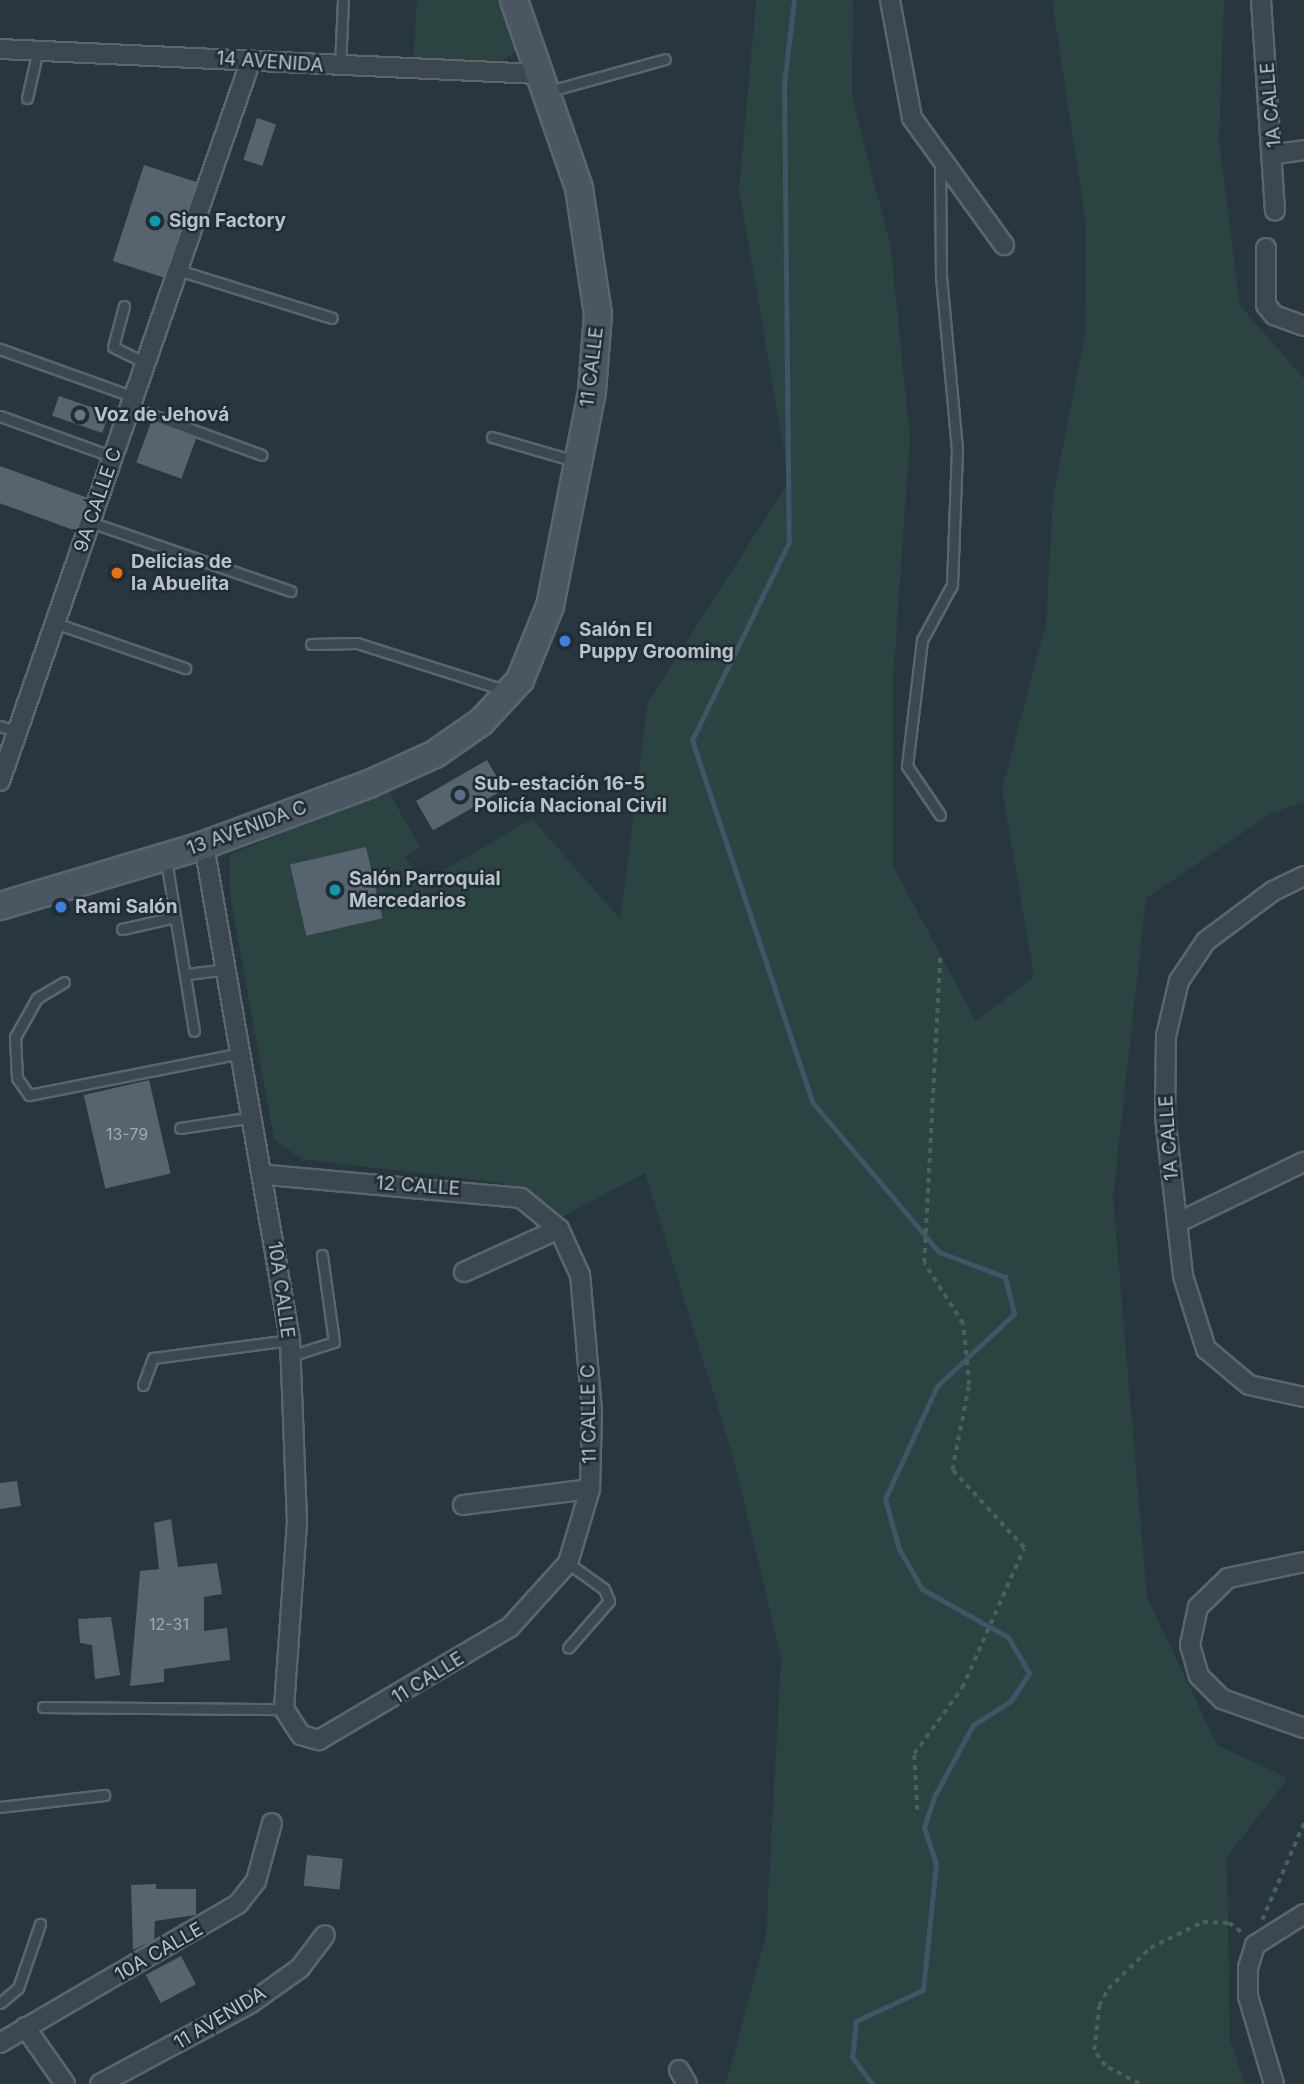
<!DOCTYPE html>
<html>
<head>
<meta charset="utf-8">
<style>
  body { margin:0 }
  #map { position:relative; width:1304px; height:2084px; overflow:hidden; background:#283640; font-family:Inter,sans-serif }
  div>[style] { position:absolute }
  .green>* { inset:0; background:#2b4341 }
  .stream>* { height:5px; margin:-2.5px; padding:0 2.5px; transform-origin:2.5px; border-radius:2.5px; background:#3f5667 }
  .building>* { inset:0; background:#56646f; transform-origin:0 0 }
  .path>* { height:3.5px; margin-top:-1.75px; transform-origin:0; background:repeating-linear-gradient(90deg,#4a5f5e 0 5px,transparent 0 10px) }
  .roads { filter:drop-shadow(2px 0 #5a656d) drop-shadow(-2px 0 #5a656d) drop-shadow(0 2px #5a656d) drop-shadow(0 -2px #5a656d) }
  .lane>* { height:9px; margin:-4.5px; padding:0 4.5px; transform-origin:4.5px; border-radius:4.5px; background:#3c4750 }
  .street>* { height:18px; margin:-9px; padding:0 9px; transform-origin:9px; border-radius:9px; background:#3c4750 }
  .secondary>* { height:26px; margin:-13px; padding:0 13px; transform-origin:13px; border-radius:13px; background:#4a5762 }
  .dots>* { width:19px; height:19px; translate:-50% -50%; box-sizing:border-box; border:4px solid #212c35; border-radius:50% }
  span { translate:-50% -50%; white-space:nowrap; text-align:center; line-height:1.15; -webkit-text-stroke:5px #212c35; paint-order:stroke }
  .number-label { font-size:16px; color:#a0aab3 }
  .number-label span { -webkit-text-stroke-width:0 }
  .street-label { font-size:19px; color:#b9c2ca }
  .poi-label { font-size:19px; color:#b9c2ca; font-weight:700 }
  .left { translate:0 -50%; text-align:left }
</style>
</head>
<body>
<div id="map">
  <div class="green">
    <i style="clip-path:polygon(417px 0,508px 0,518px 31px,516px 52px,495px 64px,413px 60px)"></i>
    <i style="clip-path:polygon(756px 0,853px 0,852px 97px,891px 248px,910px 439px,893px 682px,893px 866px,976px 1021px,1034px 977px,1002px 789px,1046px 623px,1053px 497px,1085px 335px,1086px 224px,1052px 0,1224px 0,1219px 143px,1240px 305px,1304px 379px,1304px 802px,1272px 813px,1146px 898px,1113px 1197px,1147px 1597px,1217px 1745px,1288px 1778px,1227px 1857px,1230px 2040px,1245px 2084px,726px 2084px,766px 1935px,781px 1657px,734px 1460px,645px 1173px,558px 1219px,501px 1183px,301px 1159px,274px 1139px,230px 894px,230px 855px,387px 789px,420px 847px,405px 856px,423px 882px,532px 819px,620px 919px,648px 702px,789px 481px,739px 188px)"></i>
  </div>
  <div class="stream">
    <i style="left:794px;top:0;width:85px;rotate:96.8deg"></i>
    <i style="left:784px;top:84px;width:458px;rotate:89.4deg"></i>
    <i style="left:789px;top:542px;width:220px;rotate:116.1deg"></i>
    <i style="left:692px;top:740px;width:383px;rotate:71.6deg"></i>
    <i style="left:813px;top:1103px;width:195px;rotate:49.8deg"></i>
    <i style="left:939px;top:1252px;width:71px;rotate:20.7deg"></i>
    <i style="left:1005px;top:1277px;width:38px;rotate:76deg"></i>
    <i style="left:1014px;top:1314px;width:105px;rotate:136.9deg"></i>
    <i style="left:937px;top:1386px;width:124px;rotate:114.7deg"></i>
    <i style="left:885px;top:1499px;width:52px;rotate:74.4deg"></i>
    <i style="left:899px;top:1549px;width:46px;rotate:60.1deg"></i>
    <i style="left:922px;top:1589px;width:98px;rotate:29.2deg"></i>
    <i style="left:1008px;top:1637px;width:42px;rotate:59.7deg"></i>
    <i style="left:1029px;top:1673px;width:33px;rotate:123deg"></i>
    <i style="left:1011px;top:1701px;width:45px;rotate:147.7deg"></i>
    <i style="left:973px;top:1725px;width:80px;rotate:118.5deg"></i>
    <i style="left:935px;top:1795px;width:34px;rotate:109deg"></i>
    <i style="left:924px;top:1827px;width:39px;rotate:72deg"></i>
    <i style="left:936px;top:1864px;width:127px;rotate:95.9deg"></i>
    <i style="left:923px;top:1990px;width:74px;rotate:155.2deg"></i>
    <i style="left:856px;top:2021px;width:36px;rotate:96deg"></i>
    <i style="left:852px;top:2057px;width:34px;rotate:53deg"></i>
  </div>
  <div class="building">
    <i style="left:257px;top:118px;width:20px;height:44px;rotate:18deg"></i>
    <i style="left:144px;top:165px;width:56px;height:101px;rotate:18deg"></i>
    <i style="left:59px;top:396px;width:53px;height:21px;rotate:19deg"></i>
    <i style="left:151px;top:422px;width:48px;height:43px;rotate:20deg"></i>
    <i style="left:0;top:466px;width:93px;height:35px;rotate:20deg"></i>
    <i style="left:487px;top:760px;width:34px;height:82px;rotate:60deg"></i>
    <i style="left:366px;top:847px;width:73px;height:78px;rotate:77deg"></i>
    <i style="left:149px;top:1080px;width:96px;height:67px;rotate:77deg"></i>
    <i style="clip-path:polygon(17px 1481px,21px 1506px,0 1509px,0 1483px)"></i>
    <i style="clip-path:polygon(171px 1519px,178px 1567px,217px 1563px,222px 1594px,204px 1597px,204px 1631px,227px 1628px,230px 1660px,164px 1669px,164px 1682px,130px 1686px,140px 1571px,159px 1569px,154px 1523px)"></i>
    <i style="clip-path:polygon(111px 1617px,120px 1675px,95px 1679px,92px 1645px,80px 1643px,78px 1619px)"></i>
    <i style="left:307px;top:1855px;width:36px;height:31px;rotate:6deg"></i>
    <i style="clip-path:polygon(156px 1884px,156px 1889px,196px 1889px,196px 1915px,155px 1921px,154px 1940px,133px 1950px,131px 1885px)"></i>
    <i style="left:181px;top:1956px;width:32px;height:40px;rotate:62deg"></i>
  </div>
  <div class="path">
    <i style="left:917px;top:1810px;width:56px;rotate:-93.1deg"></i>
    <i style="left:914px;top:1754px;width:82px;rotate:-54deg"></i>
    <i style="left:962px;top:1688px;width:153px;rotate:-66.1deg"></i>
    <i style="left:1024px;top:1548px;width:106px;rotate:-132.7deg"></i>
    <i style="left:952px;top:1470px;width:87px;rotate:-78.7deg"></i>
    <i style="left:969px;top:1385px;width:61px;rotate:-95.6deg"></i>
    <i style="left:963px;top:1324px;width:72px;rotate:-122.6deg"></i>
    <i style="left:924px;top:1263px;width:309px;rotate:-87deg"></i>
    <i style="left:1262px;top:1920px;width:106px;rotate:-66.6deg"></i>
    <i style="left:1139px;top:2084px;width:38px;rotate:-152deg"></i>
    <i style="left:1105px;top:2066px;width:19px;rotate:-125deg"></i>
    <i style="left:1094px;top:2050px;width:44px;rotate:-83.5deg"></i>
    <i style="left:1099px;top:2006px;width:19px;rotate:-62deg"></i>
    <i style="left:1108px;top:1989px;width:59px;rotate:-44.3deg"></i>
    <i style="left:1150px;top:1948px;width:59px;rotate:-26.1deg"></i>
    <i style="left:1203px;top:1922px;width:26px;rotate:2deg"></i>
    <i style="left:1229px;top:1923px;width:19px;rotate:36deg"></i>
  </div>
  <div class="roads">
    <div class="lane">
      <i style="left:340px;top:66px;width:66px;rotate:-87.4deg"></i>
      <i style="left:550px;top:91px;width:119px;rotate:-15.5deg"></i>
      <i style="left:27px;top:98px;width:49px;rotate:-77.1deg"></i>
      <i style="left:178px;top:270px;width:161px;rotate:17.3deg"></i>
      <i style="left:124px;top:306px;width:42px;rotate:105deg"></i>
      <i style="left:113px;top:347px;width:37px;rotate:26deg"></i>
      <i style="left:0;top:349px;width:142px;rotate:19.7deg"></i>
      <i style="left:130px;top:407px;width:140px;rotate:20deg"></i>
      <i style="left:0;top:416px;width:120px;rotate:19.9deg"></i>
      <i style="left:492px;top:437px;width:86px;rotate:16.1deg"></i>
      <i style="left:90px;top:522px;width:212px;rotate:19deg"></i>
      <i style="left:55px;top:623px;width:138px;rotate:19.1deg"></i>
      <i style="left:311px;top:644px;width:46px;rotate:-1.2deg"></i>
      <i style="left:357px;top:643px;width:157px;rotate:17.7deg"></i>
      <i style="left:0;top:726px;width:18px;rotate:19deg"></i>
      <i style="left:940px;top:815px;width:59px;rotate:-124deg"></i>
      <i style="left:907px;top:766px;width:127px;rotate:-83.2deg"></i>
      <i style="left:922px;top:640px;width:63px;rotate:-61.4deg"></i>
      <i style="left:952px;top:585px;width:136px;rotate:-87.9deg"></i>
      <i style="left:957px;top:449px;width:175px;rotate:-95.3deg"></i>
      <i style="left:941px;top:275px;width:110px;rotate:-90.5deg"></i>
      <i style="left:166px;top:860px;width:173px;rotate:80.7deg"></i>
      <i style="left:122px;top:929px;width:54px;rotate:-12.8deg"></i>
      <i style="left:187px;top:974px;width:39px;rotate:-7deg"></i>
      <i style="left:64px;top:982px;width:31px;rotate:149deg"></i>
      <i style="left:37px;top:998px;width:45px;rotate:119.4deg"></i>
      <i style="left:15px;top:1037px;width:41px;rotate:87.2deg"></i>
      <i style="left:17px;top:1078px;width:21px;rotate:55deg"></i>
      <i style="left:29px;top:1095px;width:217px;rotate:-11.2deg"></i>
      <i style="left:180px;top:1128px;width:74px;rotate:-8.6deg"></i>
      <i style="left:290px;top:1356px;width:46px;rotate:-17.7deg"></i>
      <i style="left:334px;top:1342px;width:88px;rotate:-97.9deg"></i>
      <i style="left:143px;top:1385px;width:29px;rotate:-70deg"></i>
      <i style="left:153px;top:1358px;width:138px;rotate:-7.5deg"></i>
      <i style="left:568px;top:1563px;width:44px;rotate:35.8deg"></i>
      <i style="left:604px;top:1589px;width:13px;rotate:67deg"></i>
      <i style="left:609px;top:1601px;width:62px;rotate:131.1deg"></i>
      <i style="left:43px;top:1707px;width:241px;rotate:0.5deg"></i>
      <i style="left:0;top:1807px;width:105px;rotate:-6.6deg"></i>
      <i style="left:0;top:2003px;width:23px;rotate:-40deg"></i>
      <i style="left:18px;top:1988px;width:68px;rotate:-71deg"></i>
    </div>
    <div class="street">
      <i style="left:890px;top:0;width:120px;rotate:79.4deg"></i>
      <i style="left:912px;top:118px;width:157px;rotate:54.1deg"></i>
      <i style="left:1261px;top:0;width:211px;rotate:86.2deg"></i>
      <i style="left:0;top:49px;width:540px;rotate:2.66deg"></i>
      <i style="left:1276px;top:154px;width:28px;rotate:-8deg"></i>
      <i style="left:1266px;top:248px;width:57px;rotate:90deg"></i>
      <i style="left:1266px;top:305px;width:13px;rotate:51deg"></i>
      <i style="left:1274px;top:315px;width:32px;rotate:20deg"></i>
      <i style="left:0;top:781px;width:763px;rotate:-70.81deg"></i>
      <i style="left:204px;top:845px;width:502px;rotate:80.14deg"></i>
      <i style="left:290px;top:1340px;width:182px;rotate:87.8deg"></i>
      <i style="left:297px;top:1522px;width:187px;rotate:94deg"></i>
      <i style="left:284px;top:1709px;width:31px;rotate:57deg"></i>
      <i style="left:301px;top:1735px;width:19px;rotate:16deg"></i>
      <i style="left:319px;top:1740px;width:222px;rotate:-30.6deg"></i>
      <i style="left:510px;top:1627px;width:86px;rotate:-47.8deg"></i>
      <i style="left:568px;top:1563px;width:77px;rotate:-73.4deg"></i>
      <i style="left:590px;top:1489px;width:78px;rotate:-88.5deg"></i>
      <i style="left:592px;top:1411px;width:137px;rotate:-95deg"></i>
      <i style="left:580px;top:1275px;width:51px;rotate:-114.5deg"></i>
      <i style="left:559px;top:1229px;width:49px;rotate:-140.8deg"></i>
      <i style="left:521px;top:1198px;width:256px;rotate:-174.8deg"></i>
      <i style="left:1304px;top:876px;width:34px;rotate:154deg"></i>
      <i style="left:1273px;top:891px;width:84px;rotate:143.3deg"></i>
      <i style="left:1206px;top:941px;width:48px;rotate:124deg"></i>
      <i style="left:1179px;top:981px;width:57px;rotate:103.3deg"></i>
      <i style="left:1166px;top:1036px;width:81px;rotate:90.7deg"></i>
      <i style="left:1165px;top:1117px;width:160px;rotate:83.5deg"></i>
      <i style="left:1183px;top:1276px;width:77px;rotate:72.5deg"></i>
      <i style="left:1206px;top:1349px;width:56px;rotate:39.9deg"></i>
      <i style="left:1249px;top:1385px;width:56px;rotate:12.3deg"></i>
      <i style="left:1177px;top:1223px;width:141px;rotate:-25.7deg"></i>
      <i style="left:464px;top:1272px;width:104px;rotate:-24.4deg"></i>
      <i style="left:463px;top:1505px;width:128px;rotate:-7.2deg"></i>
      <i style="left:1304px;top:1562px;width:78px;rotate:168.1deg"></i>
      <i style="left:1228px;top:1578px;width:42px;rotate:136deg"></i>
      <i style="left:1198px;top:1607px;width:39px;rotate:102deg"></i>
      <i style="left:1190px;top:1645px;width:32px;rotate:74deg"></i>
      <i style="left:1199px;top:1676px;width:33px;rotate:45deg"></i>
      <i style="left:1222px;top:1699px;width:87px;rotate:19.5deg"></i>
      <i style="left:25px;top:2027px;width:70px;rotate:54.9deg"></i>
      <i style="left:0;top:2043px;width:276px;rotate:-30.3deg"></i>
      <i style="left:238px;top:1904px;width:29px;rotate:-52deg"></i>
      <i style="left:256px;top:1881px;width:60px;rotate:-74.6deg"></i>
      <i style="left:679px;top:2070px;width:16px;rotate:60deg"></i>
      <i style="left:100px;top:2084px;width:171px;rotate:-28.2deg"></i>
      <i style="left:251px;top:2003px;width:60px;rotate:-35.5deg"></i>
      <i style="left:300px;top:1968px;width:41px;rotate:-52.9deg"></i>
      <i style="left:1274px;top:2084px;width:92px;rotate:-106.5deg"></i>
      <i style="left:1248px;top:1996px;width:28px;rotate:-90deg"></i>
      <i style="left:1248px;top:1968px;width:24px;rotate:-73deg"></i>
      <i style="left:1255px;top:1945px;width:58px;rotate:-32.3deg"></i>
    </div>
    <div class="secondary">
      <i style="left:0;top:906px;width:213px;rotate:-16.6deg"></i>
      <i style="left:204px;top:845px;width:176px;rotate:-20.3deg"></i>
      <i style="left:369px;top:784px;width:72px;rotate:-24.4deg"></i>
      <i style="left:435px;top:754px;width:56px;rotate:-34.8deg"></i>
      <i style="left:481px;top:722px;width:57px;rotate:-47.1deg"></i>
      <i style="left:520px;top:680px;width:80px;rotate:-67.9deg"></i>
      <i style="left:550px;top:606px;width:219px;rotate:-78.9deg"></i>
      <i style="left:592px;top:391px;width:77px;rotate:-85.5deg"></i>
      <i style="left:598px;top:314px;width:127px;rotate:-98.6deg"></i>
      <i style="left:579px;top:188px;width:199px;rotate:-109.1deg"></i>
    </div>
  </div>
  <div class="dots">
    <i style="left:155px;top:221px;background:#0f9aa8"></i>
    <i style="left:80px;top:415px;background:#6b7280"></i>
    <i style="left:117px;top:573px;background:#e8710a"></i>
    <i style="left:565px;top:641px;background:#3f7fe0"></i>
    <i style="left:460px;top:795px;background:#5c6f8a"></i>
    <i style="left:335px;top:890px;background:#0f9aa8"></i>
    <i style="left:61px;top:907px;background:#3f7fe0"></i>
  </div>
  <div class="number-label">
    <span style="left:127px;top:1134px">13-79</span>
    <span style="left:169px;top:1624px">12-31</span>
  </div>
  <div class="street-label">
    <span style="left:270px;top:62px;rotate:4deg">14 AVENIDA</span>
    <span style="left:1271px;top:105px;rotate:-95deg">1A CALLE</span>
    <span style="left:592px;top:367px;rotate:-83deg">11 CALLE</span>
    <span style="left:98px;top:500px;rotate:-71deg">9A CALLE C</span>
    <span style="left:247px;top:828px;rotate:-20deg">13 AVENIDA C</span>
    <span style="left:1169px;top:1138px;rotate:-94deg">1A CALLE</span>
    <span style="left:418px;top:1186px;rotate:4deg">12 CALLE</span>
    <span style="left:281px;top:1290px;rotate:82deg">10A CALLE</span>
    <span style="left:589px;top:1414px;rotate:-91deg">11 CALLE C</span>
    <span style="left:428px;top:1678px;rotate:-32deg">11 CALLE</span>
    <span style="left:159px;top:1952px;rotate:-30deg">10A CALLE</span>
    <span style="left:220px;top:2018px;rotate:-31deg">11 AVENIDA</span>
  </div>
  <div class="poi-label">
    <span class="left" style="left:169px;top:221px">Sign Factory</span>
    <span class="left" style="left:94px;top:415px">Voz de Jehová</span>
    <span class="left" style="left:131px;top:573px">Delicias de<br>la Abuelita</span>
    <span class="left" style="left:579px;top:641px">Salón El<br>Puppy Grooming</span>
    <span class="left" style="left:474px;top:795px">Sub-estación 16-5<br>Policía Nacional Civil</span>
    <span class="left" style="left:349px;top:890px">Salón Parroquial<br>Mercedarios</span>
    <span class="left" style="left:75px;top:907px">Rami Salón</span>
  </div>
</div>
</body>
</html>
